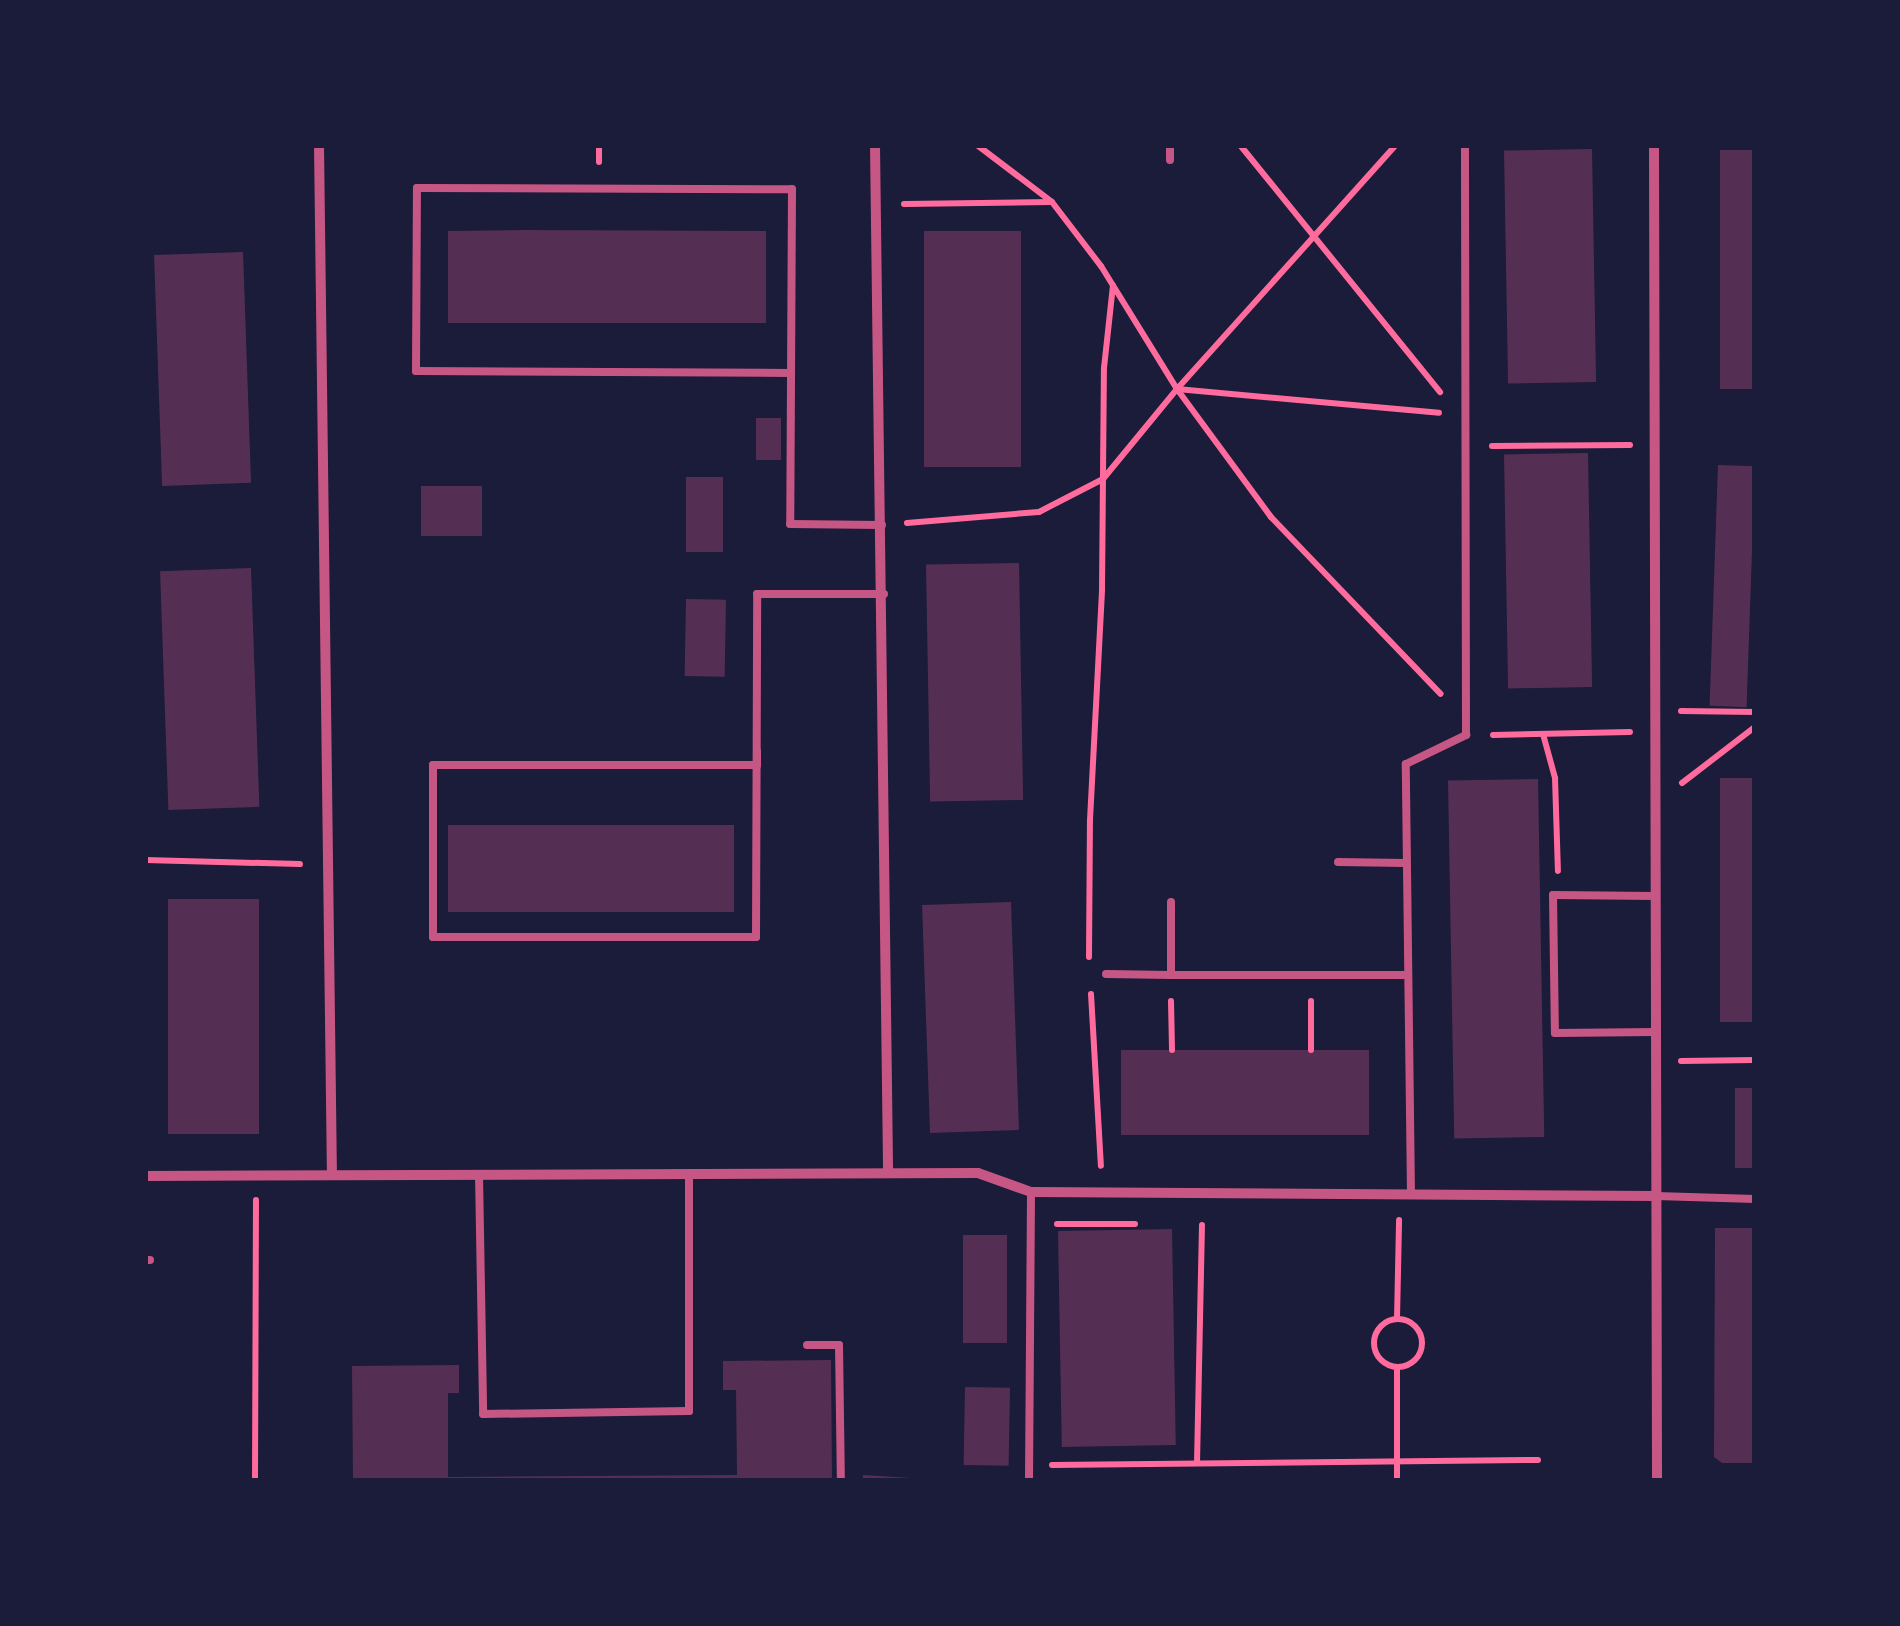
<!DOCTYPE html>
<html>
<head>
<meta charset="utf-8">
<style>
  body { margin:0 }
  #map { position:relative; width:1900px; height:1626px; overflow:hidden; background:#1b1b3a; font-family:Inter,sans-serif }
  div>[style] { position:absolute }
  .building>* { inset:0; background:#542f53; transform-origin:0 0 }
  .path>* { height:6px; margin:-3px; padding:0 3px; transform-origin:3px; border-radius:3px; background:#ff6b9d }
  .path>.ring { margin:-3px; padding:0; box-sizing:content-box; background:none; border:6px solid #ff6b9d; border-radius:50% }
  .service>* { height:8px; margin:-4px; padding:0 4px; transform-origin:4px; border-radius:4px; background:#c65784 }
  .minor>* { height:10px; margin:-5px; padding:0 5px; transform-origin:5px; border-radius:5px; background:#c65784 }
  span { translate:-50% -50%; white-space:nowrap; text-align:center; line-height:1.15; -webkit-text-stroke:8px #1b1b3a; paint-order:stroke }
  .frame { position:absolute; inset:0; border:148px solid #1b1b3a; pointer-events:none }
</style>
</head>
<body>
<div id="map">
  <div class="building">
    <i style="left:1592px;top:149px;width:233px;height:88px;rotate:89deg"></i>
    <i style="left:1755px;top:150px;width:239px;height:35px;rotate:90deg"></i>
    <i style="clip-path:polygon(523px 230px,766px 231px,766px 323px,448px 323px,448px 231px)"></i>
    <i style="left:924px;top:231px;width:97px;height:236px"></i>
    <i style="left:243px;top:252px;width:231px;height:89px;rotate:88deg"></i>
    <i style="left:756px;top:418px;width:25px;height:42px"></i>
    <i style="left:1588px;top:453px;width:234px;height:84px;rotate:89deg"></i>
    <i style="left:1718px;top:465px;width:37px;height:241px;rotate:2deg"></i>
    <i style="left:686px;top:477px;width:37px;height:75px"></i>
    <i style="left:421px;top:486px;width:61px;height:50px"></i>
    <i style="left:1019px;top:563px;width:237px;height:93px;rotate:89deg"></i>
    <i style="left:251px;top:568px;width:239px;height:91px;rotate:88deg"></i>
    <i style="left:686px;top:599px;width:40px;height:77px;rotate:1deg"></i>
    <i style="left:1755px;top:778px;width:244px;height:35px;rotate:90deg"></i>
    <i style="left:1538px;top:779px;width:358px;height:90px;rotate:89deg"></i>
    <i style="left:734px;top:825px;width:87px;height:286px;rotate:90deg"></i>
    <i style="left:259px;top:899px;width:235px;height:91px;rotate:90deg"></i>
    <i style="left:1011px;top:902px;width:228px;height:89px;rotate:88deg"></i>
    <i style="left:1121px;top:1050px;width:248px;height:85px"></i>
    <i style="left:1735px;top:1088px;width:20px;height:80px"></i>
    <i style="clip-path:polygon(1715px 1228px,1755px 1228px,1755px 1463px,1722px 1463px,1714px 1457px)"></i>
    <i style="left:1172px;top:1229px;width:216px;height:114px;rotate:89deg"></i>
    <i style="left:963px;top:1235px;width:44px;height:108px"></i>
    <i style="clip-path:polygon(831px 1360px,832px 1481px,353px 1481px,352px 1366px,459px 1365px,459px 1393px,448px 1393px,448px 1477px,737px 1475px,736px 1390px,723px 1390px,723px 1361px)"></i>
    <i style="left:965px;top:1387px;width:45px;height:78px;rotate:1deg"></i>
    <i style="clip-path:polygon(863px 1475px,912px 1478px,912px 1481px,863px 1481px)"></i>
  </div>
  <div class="path">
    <i style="left:599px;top:145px;width:17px;rotate:90deg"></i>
    <i style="left:977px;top:145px;width:94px;rotate:37.2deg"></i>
    <i style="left:1052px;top:202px;width:81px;rotate:52.6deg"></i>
    <i style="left:1101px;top:266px;width:145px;rotate:58.3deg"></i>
    <i style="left:1177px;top:389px;width:159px;rotate:53.7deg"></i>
    <i style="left:1271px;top:517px;width:245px;rotate:46.2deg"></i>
    <i style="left:1240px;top:145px;width:318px;rotate:51deg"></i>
    <i style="left:904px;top:204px;width:147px;rotate:-0.8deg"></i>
    <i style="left:1177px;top:389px;width:263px;rotate:5.2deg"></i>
    <i style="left:1492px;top:446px;width:138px;rotate:-0.4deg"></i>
    <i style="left:907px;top:523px;width:132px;rotate:-4.8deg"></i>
    <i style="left:1039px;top:512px;width:72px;rotate:-27.3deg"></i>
    <i style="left:1103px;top:479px;width:117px;rotate:-50.6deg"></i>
    <i style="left:1177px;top:389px;width:328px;rotate:-48.1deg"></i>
    <i style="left:1681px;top:711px;width:74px;rotate:0.8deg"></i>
    <i style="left:1543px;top:734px;width:46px;rotate:74.7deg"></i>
    <i style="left:1555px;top:778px;width:93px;rotate:88.2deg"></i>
    <i style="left:1493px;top:735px;width:137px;rotate:-1.3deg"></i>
    <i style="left:1682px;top:783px;width:92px;rotate:-37.5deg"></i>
    <i style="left:145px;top:860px;width:155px;rotate:1.5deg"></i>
    <i style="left:1089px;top:957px;width:137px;rotate:-89.6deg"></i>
    <i style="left:1090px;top:820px;width:230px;rotate:-87deg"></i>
    <i style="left:1102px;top:590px;width:222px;rotate:-89.5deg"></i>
    <i style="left:1104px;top:368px;width:83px;rotate:-83.8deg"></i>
    <i style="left:1091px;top:994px;width:172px;rotate:86.7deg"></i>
    <i style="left:1171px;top:1001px;width:49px;rotate:88.8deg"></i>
    <i style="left:1311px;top:1050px;width:49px;rotate:-90deg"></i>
    <i style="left:1681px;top:1061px;width:74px;rotate:-0.8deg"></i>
    <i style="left:1057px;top:1224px;width:78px"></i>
    <i class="ring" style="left:1374px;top:1319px;width:42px;height:42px"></i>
    <i style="left:1397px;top:1319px;width:99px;rotate:-88.8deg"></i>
    <i style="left:1397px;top:1368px;width:113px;rotate:90deg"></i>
    <i style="left:1197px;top:1463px;width:238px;rotate:-88.8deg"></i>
    <i style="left:1052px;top:1465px;width:486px;rotate:-0.6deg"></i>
    <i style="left:255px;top:1481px;width:281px;rotate:-89.8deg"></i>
  </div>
  <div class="service">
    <i style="left:1170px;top:145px;width:15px;rotate:90deg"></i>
    <i style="left:791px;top:373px;width:375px;rotate:-179.7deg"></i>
    <i style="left:416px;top:371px;width:183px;rotate:-89.7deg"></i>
    <i style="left:417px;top:188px;width:375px;rotate:0.2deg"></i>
    <i style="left:792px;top:189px;width:335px;rotate:90.3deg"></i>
    <i style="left:790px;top:524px;width:92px;rotate:0.6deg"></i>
    <i style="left:757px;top:751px;width:14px;rotate:90deg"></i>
    <i style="left:757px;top:765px;width:324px;rotate:180deg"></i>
    <i style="left:433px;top:765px;width:172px;rotate:90deg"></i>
    <i style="left:433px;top:937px;width:323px"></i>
    <i style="left:756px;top:937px;width:343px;rotate:-89.8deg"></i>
    <i style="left:757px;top:594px;width:127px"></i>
    <i style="left:1338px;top:862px;width:67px;rotate:0.9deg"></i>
    <i style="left:1656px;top:896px;width:103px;rotate:-179.4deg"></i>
    <i style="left:1553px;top:895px;width:138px;rotate:89.2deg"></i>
    <i style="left:1555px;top:1033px;width:101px;rotate:-0.6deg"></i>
    <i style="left:1171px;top:902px;width:73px;rotate:90deg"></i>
    <i style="left:1171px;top:975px;width:236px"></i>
    <i style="left:1106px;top:974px;width:65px;rotate:0.9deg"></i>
    <i style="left:479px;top:1174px;width:240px;rotate:89deg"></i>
    <i style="left:483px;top:1414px;width:206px;rotate:-0.8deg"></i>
    <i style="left:689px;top:1411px;width:238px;rotate:-90deg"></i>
    <i style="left:1411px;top:1195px;width:431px;rotate:-90.7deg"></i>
    <i style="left:1406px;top:764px;width:67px;rotate:-25.8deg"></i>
    <i style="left:1466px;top:735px;width:590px;rotate:-90.1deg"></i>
    <i style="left:1656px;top:1196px;width:99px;rotate:1.7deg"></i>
    <i style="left:145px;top:1260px;width:5px"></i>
    <i style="left:807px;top:1345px;width:32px"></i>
    <i style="left:839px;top:1345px;width:136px;rotate:89.2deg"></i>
    <i style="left:1029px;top:1481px;width:289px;rotate:-89.6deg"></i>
  </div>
  <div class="minor">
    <i style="left:319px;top:145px;width:1030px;rotate:89.28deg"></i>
    <i style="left:875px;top:145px;width:1027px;rotate:89.27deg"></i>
    <i style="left:1654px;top:145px;width:1336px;rotate:89.87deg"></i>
    <i style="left:145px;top:1176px;width:833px;rotate:-0.21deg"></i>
    <i style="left:978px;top:1173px;width:56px;rotate:19.7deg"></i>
    <i style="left:1031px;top:1192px;width:625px;rotate:0.37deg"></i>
  </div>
  <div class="frame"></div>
</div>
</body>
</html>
